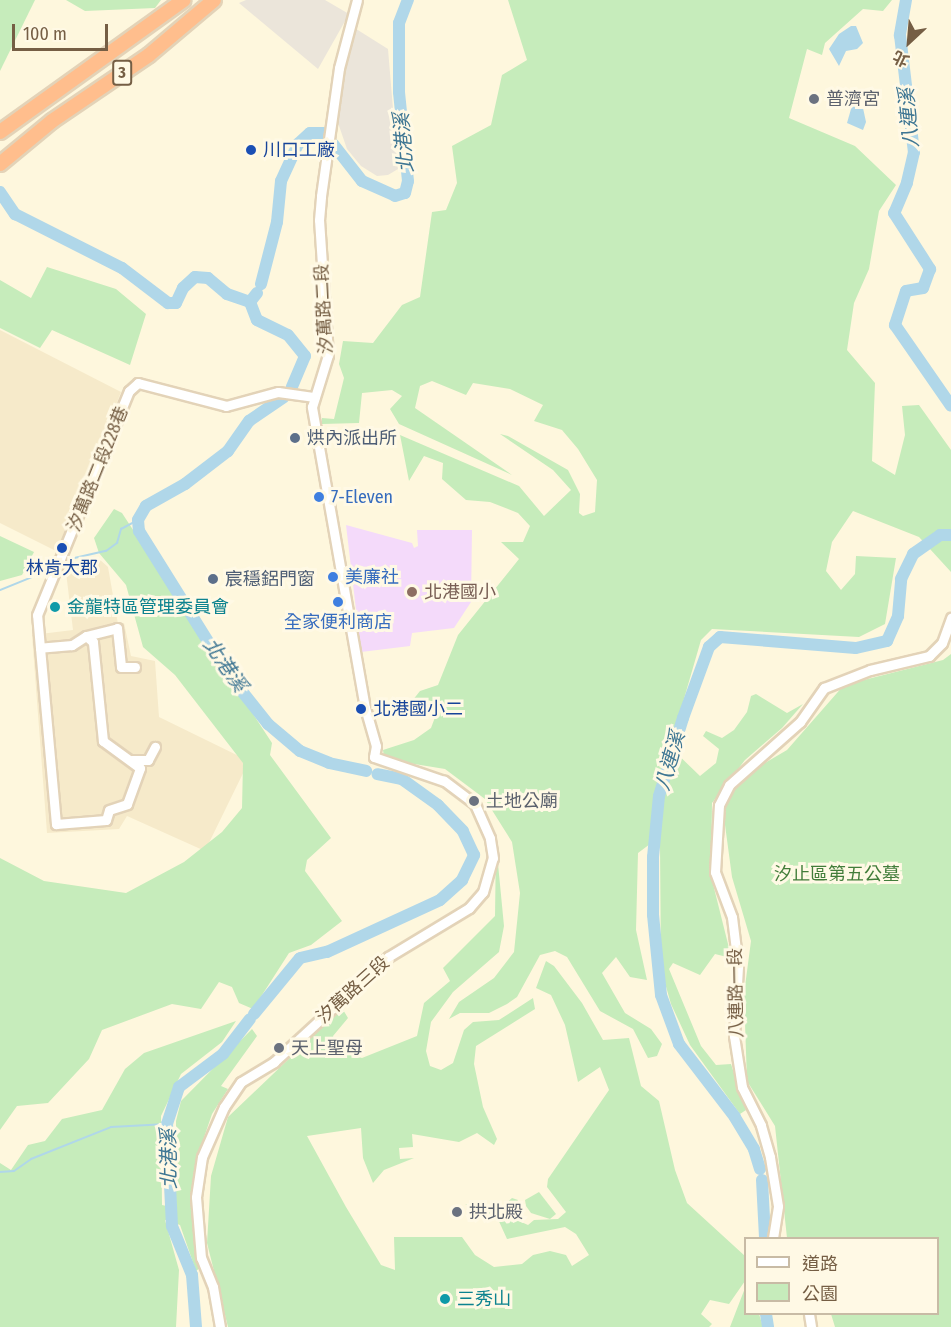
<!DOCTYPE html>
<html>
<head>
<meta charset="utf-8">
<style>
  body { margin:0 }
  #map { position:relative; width:951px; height:1327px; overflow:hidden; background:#fef7dd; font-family:"Fira Sans Condensed","Noto Sans TC",sans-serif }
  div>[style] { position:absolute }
  .residential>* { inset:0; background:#f6eaca }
  .industrial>* { inset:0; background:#ebe5da }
  .education>* { inset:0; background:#f4dafa }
  .green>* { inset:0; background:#c6ecbb }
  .water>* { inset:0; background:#b0d7e9 }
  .stream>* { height:2px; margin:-1px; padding:0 1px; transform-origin:1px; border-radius:1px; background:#b0d7e9 }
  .river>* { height:12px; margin:-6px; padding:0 6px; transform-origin:6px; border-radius:6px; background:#b0d7e9 }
  .roads { filter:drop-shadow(2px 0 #e3d3b8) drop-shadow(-2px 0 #e3d3b8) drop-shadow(0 2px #e3d3b8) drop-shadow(0 -2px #e3d3b8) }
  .minor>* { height:9px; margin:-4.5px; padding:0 4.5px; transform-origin:4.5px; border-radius:4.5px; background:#fff }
  .highway>* { height:14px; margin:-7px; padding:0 7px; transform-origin:7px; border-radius:7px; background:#ffbe8d }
  .dots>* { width:16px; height:16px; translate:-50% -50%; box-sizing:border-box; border:3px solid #fff9e5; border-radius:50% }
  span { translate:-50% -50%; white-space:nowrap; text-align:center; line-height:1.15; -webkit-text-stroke:6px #fff9e5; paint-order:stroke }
  .shield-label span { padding:2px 4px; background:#fff9e5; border:2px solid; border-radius:4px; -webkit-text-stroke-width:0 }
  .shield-label { font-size:16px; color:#755e44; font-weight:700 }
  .worship-label { font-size:18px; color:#5b616d }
  .left { translate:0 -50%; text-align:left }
  .transit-label { font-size:18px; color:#164399 }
  .street-label { font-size:18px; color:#755e44 }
  .service-label { font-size:18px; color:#4e5e75 }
  .shop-label { font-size:18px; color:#366cbe }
  .education-label { font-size:18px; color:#785e54 }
  .culture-label { font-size:18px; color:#0d838f }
  .park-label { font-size:18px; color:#427d3a }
  .water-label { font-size:20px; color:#3e7693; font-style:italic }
  .legend { position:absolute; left:744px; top:1237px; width:195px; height:78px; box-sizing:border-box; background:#fff9e5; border:2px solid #c8bba5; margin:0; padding:8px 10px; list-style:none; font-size:18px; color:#755e44 }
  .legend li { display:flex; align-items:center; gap:12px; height:30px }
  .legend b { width:30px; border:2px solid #c8bba5 }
  .north { position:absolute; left:879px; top:12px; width:60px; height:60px; -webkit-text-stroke:4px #fff9e5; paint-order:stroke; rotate:206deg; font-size:16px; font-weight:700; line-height:24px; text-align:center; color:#755e44 }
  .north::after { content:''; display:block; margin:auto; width:21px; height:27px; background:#755e44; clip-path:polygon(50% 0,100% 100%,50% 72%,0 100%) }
  .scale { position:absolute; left:12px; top:24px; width:96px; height:27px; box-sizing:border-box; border:3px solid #755e44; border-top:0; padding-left:8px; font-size:18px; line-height:21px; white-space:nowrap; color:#755e44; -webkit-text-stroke:4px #fff9e5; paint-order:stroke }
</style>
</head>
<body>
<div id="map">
  <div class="residential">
    <i style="clip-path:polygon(0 330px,121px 392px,58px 552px,0 523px)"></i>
    <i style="clip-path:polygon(98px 558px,108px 567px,118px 624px,124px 623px,131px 656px,155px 661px,159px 717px,249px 761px,205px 851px,127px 816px,119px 829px,47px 833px,32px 635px,73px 630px,65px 564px)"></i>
  </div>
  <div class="industrial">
    <i style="clip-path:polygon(246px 0,325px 0,349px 14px,318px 69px,239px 3px)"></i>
    <i style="clip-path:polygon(353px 27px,388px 49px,398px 169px,388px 175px,377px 176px,361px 166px,347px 149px,337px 120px)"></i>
  </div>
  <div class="education">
    <i style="clip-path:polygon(346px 525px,412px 543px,414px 548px,418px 546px,417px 530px,472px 530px,471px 602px,454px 628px,412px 633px,410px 646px,361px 652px)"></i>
  </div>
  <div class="green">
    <i style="clip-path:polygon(0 0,35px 0,0 71px)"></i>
    <i style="clip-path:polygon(66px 0,161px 0,155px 8px,85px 11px)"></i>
    <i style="clip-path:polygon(508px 0,892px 0,883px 11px,863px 9px,825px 43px,822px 55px,807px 49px,789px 118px,855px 146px,896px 185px,879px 211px,869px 269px,854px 303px,847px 350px,875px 383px,872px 461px,895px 475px,905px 435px,902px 406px,919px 405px,951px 450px,951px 572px,919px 537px,853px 511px,832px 542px,826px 571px,841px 590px,855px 574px,856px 556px,896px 558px,885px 624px,859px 637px,712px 629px,701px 640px,670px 747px,700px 776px,716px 763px,719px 749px,703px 736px,706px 731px,722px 738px,734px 730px,747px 712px,751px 696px,756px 694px,787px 713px,803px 704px,782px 728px,745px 760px,712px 803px,711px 876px,730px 952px,727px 957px,715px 954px,700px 975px,673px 963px,669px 969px,701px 1046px,716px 1065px,731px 1064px,746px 1110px,740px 1114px,690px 1045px,671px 1004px,661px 969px,660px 846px,650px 844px,638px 853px,636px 930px,647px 980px,630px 977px,616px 957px,602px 973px,625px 1013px,651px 1029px,662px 1044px,657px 1056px,648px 1058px,633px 1029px,600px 1011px,567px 957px,555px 951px,540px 955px,517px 997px,507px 1004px,489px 1013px,460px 1013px,449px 1019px,459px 1002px,494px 978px,514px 952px,520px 893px,512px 842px,485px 799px,445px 769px,396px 761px,384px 757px,383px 750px,414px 740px,431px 728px,437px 712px,430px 703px,412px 701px,420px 691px,438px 685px,458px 635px,519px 559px,501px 542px,523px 542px,530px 526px,518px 513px,490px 502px,466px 500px,442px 479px,443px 463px,424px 456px,409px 481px,400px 435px,519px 486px,544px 516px,571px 490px,553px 470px,500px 434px,508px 436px,568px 470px,580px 494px,579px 513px,583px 516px,595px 512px,597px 480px,578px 449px,562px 430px,534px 421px,543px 405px,510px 389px,473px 383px,466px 395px,432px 381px,420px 386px,415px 408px,512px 475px,399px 424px,390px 409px,402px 396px,392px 390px,362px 393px,359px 423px,322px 424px,322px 418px,334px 419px,344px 378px,339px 364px,343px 341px,373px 343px,402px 305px,420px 297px,432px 212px,446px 210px,457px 183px,452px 146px,491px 125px,502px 75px,527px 60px)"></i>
    <i style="clip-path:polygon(47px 267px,116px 289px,146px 314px,130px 365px,52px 330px,40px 348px,0 328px,0 280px,31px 298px)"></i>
    <i style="clip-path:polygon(114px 509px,122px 513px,272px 743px,270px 755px,331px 838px,307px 860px,305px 871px,342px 921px,311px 945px,289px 953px,253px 1009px,239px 1003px,232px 987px,219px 982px,201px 1009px,172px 1004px,102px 1030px,89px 1059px,48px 1103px,17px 1106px,0 1130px,0 858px,44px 881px,126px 893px,184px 862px,222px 832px,242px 808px,243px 763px,175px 675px,143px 647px,126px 585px,99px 553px,94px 538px)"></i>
    <i style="clip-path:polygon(0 536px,34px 552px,22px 575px,0 581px)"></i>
    <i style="clip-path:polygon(951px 654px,951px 1327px,835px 1327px,831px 1314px,938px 1314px,938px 1238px,787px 1238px,775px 1126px,747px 1081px,744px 994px,751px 941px,732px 877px,723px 810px,735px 788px,753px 770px,787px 750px,844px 685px,943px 660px)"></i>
    <i style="clip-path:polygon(496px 843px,504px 926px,499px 952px,453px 992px,431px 1022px,426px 1051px,430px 1066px,441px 1070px,453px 1063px,464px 1030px,473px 1022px,499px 1020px,533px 998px,535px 1009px,476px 1046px,474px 1064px,483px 1107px,497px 1139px,494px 1145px,477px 1133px,459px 1142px,412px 1134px,413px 1147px,399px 1148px,400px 1159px,414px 1158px,384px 1170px,373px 1183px,363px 1158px,361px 1128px,307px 1136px,346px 1207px,381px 1265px,395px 1270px,394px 1237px,462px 1237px,475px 1255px,494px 1267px,522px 1264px,533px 1255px,550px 1251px,566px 1255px,572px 1266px,589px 1255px,576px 1234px,565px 1227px,507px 1239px,497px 1217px,465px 1204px,502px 1207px,512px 1198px,518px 1200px,510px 1217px,528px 1225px,534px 1220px,558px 1219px,566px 1212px,547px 1187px,548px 1179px,609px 1090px,600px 1067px,578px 1082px,565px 1025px,551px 995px,536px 988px,546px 961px,554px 966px,582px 1003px,603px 1040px,629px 1038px,641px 1086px,659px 1101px,675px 1170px,687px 1203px,745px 1256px,745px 1281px,729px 1304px,710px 1300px,701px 1314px,712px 1324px,709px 1327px,228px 1327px,207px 1243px,211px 1176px,228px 1117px,342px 1008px,348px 1018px,333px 1036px,338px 1052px,362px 1058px,417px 1036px,424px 1003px,450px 981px,443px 968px,495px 916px)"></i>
    <i style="clip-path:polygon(236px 1021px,222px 1042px,181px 1074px,161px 1116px,162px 1205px,176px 1208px,176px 1121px,181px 1101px,252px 1029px,257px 1036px,221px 1086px,228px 1089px,212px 1114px,198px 1155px,192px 1210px,201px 1267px,196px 1271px,180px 1225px,165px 1220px,179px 1270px,176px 1327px,0 1327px,0 1163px,11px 1170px,28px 1145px,45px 1141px,62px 1119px,102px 1110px,125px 1069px,144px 1053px)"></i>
    <i style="clip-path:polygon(539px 1192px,556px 1214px,550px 1219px,531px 1213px,526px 1206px,525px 1200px)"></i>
    <i style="clip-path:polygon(745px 1288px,746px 1314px,759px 1314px,763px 1327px,730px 1327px)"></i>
  </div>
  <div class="water">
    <i style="clip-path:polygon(851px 26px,856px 26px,863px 43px,857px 49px,846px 51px,839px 66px,829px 49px,839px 34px)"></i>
    <i style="clip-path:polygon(853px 102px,863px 108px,866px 122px,863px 130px,847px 123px)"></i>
  </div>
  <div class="stream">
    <i style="left:70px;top:559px;width:37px;rotate:-13deg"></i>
    <i style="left:106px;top:551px;width:14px;rotate:-36deg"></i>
    <i style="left:117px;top:543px;width:15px;rotate:-74deg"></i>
    <i style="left:121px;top:529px;width:19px;rotate:-28deg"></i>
    <i style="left:0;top:590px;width:35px;rotate:-22deg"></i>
    <i style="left:0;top:1172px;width:14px;rotate:-4deg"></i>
    <i style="left:14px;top:1171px;width:21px;rotate:-35deg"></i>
    <i style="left:31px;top:1159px;width:86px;rotate:-21.8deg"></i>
    <i style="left:111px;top:1127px;width:56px;rotate:-3.1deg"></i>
  </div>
  <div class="river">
    <i style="left:906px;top:0;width:36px;rotate:100deg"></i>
    <i style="left:900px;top:35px;width:118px;rotate:83.2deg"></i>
    <i style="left:914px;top:152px;width:32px;rotate:103deg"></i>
    <i style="left:907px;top:183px;width:33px;rotate:113deg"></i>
    <i style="left:894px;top:213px;width:67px;rotate:57.3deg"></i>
    <i style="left:930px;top:269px;width:20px;rotate:110deg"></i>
    <i style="left:923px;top:288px;width:17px;rotate:170deg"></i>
    <i style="left:906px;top:291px;width:36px;rotate:108deg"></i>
    <i style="left:895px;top:325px;width:98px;rotate:55.3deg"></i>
    <i style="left:333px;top:144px;width:47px;rotate:51.9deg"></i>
    <i style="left:362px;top:181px;width:36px;rotate:24deg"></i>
    <i style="left:395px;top:196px;width:10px;rotate:-17deg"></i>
    <i style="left:405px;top:193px;width:12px;rotate:-76deg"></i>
    <i style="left:408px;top:181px;width:89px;rotate:-95.8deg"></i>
    <i style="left:399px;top:92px;width:69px;rotate:-90deg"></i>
    <i style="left:399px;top:23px;width:25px;rotate:-69deg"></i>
    <i style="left:0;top:192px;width:27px;rotate:56deg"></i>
    <i style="left:15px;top:214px;width:120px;rotate:26.8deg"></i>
    <i style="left:122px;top:268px;width:58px;rotate:37.3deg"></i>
    <i style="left:168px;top:303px;width:8px"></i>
    <i style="left:176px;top:303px;width:17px;rotate:-65deg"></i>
    <i style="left:183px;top:288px;width:16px;rotate:-43deg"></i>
    <i style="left:195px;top:277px;width:13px;rotate:4deg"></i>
    <i style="left:208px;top:278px;width:25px;rotate:40deg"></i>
    <i style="left:227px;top:294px;width:24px;rotate:19deg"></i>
    <i style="left:261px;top:284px;width:64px;rotate:-75.5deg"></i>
    <i style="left:277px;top:222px;width:41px;rotate:-84.4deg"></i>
    <i style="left:281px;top:181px;width:41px;rotate:-65.3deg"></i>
    <i style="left:298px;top:144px;width:16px;rotate:-43deg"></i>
    <i style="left:310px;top:133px;width:14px"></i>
    <i style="left:257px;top:293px;width:11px;rotate:128deg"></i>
    <i style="left:250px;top:302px;width:19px;rotate:69deg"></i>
    <i style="left:257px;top:320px;width:34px;rotate:26deg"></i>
    <i style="left:288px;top:335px;width:27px;rotate:51deg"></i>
    <i style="left:305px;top:356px;width:34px;rotate:113deg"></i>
    <i style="left:284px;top:397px;width:42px;rotate:145.6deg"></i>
    <i style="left:249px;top:421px;width:37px;rotate:125deg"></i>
    <i style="left:228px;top:451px;width:54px;rotate:142.5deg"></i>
    <i style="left:185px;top:484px;width:45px;rotate:150.6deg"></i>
    <i style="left:146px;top:506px;width:16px;rotate:120deg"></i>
    <i style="left:138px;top:520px;width:11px;rotate:85deg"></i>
    <i style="left:139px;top:531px;width:170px;rotate:58deg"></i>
    <i style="left:229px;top:675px;width:63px;rotate:51.5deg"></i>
    <i style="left:268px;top:724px;width:42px;rotate:40.2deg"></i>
    <i style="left:300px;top:751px;width:31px;rotate:22deg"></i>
    <i style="left:329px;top:763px;width:38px;rotate:12deg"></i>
    <i style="left:254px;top:1014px;width:72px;rotate:-50.6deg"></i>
    <i style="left:300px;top:958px;width:28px;rotate:-13deg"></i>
    <i style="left:327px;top:952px;width:124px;rotate:-24.7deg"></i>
    <i style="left:440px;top:900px;width:30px;rotate:-42deg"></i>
    <i style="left:462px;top:880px;width:28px;rotate:-64deg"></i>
    <i style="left:474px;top:855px;width:26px;rotate:-115deg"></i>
    <i style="left:463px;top:831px;width:36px;rotate:-134deg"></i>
    <i style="left:438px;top:805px;width:44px;rotate:-144.2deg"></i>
    <i style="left:402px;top:779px;width:25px;rotate:-169deg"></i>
    <i style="left:760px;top:1169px;width:21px;rotate:-107deg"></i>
    <i style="left:754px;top:1149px;width:37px;rotate:-121deg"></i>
    <i style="left:735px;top:1117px;width:92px;rotate:-127.5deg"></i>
    <i style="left:679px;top:1044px;width:52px;rotate:-110.2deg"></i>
    <i style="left:661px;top:995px;width:80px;rotate:-95.7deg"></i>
    <i style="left:653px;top:915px;width:58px;rotate:-90deg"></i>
    <i style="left:653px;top:857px;width:61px;rotate:-84.4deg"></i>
    <i style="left:659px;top:796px;width:82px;rotate:-72.9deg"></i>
    <i style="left:683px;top:718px;width:76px;rotate:-69.9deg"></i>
    <i style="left:709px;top:647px;width:15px;rotate:-42deg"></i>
    <i style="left:720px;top:637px;width:136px;rotate:4.6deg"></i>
    <i style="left:856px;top:648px;width:32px;rotate:-13deg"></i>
    <i style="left:887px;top:641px;width:27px;rotate:-66deg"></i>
    <i style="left:898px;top:616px;width:37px;rotate:-85deg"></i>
    <i style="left:901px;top:579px;width:28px;rotate:-64deg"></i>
    <i style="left:913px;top:554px;width:33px;rotate:-35deg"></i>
    <i style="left:940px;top:535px;width:11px"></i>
    <i style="left:762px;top:1180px;width:58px;rotate:87deg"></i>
    <i style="left:766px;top:1314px;width:13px;rotate:81deg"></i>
    <i style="left:196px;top:1327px;width:52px;rotate:-94.4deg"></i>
    <i style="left:192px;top:1275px;width:53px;rotate:-112.2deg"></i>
    <i style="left:172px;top:1226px;width:102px;rotate:-92.8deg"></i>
    <i style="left:167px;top:1124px;width:39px;rotate:-72deg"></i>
    <i style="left:179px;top:1087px;width:55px;rotate:-36.9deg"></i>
    <i style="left:223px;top:1054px;width:44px;rotate:-52.4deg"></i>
  </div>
  <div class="roads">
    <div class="minor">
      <i style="left:86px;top:636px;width:32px;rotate:-14deg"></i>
      <i style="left:117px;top:628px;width:39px;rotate:84deg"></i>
      <i style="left:121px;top:667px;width:14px"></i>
      <i style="left:40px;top:648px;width:177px;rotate:84.8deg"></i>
      <i style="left:56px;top:824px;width:50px;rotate:-4.6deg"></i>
      <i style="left:106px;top:820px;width:10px;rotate:-73deg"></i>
      <i style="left:109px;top:810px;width:19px;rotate:-18deg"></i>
      <i style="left:127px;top:804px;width:38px;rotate:-70deg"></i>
      <i style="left:140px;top:768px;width:46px;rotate:-143.9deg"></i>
      <i style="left:103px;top:741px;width:100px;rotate:-95.8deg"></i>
      <i style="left:93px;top:642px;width:9px;rotate:-139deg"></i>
      <i style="left:86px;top:636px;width:17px;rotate:147deg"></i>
      <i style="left:72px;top:645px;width:32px;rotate:175deg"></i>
      <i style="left:40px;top:648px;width:33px;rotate:-95deg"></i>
      <i style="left:37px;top:615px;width:242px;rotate:-67.7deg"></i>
      <i style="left:129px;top:391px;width:12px;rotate:-42deg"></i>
      <i style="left:138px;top:383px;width:91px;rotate:14.6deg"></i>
      <i style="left:226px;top:406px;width:54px;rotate:-15.1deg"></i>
      <i style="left:278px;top:392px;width:37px;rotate:8deg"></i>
      <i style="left:132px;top:760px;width:16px"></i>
      <i style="left:148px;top:760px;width:15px;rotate:-62deg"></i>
      <i style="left:773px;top:1238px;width:32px;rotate:-81deg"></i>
      <i style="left:778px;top:1206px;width:50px;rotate:-99.3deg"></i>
      <i style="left:770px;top:1157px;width:33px;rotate:-106deg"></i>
      <i style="left:761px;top:1125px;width:42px;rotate:-116.6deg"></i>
      <i style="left:742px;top:1087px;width:52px;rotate:-98.9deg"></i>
      <i style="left:734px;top:1036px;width:70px;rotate:-86.7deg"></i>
      <i style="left:738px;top:966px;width:49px;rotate:-97deg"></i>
      <i style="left:732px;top:917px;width:48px;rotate:-110.7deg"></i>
      <i style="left:715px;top:872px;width:67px;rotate:-86.6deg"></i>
      <i style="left:719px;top:805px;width:22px;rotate:-63deg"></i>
      <i style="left:729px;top:785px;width:95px;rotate:-41.6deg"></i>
      <i style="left:800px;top:722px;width:42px;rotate:-54.8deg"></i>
      <i style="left:824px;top:688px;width:49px;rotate:-21.4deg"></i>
      <i style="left:870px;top:670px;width:61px;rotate:-13.3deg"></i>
      <i style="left:929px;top:656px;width:18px;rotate:-45deg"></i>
      <i style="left:942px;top:643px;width:27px;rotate:-70deg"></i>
      <i style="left:809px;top:1314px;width:13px;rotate:81deg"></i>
      <i style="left:220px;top:1327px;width:41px;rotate:-99.9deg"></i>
      <i style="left:213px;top:1287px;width:31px;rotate:-112deg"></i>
      <i style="left:201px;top:1258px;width:61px;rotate:-94.7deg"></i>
      <i style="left:196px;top:1197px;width:40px;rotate:-81.5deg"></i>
      <i style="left:202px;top:1157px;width:55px;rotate:-66.3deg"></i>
      <i style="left:224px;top:1107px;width:30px;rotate:-56deg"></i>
      <i style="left:241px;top:1082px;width:39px;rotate:-31deg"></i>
      <i style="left:274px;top:1062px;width:155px;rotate:-42.6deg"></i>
      <i style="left:388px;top:957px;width:95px;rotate:-31.2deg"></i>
      <i style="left:469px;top:908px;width:21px;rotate:-49deg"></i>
      <i style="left:483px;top:892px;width:35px;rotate:-74deg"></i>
      <i style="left:493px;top:858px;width:20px;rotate:-99deg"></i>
      <i style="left:490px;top:838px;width:37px;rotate:-114deg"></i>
      <i style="left:475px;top:804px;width:39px;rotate:-143deg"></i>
      <i style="left:444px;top:781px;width:74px;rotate:-161.1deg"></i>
      <i style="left:374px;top:757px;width:11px;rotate:-80deg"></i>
      <i style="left:376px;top:746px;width:40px;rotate:-106deg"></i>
      <i style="left:365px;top:708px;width:306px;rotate:-100deg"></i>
      <i style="left:312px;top:407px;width:54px;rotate:-72.9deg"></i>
      <i style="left:328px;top:355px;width:135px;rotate:-93.8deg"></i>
      <i style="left:319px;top:220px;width:24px;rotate:-85deg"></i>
      <i style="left:321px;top:196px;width:129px;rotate:-82deg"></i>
      <i style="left:339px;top:68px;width:70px;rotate:-75.2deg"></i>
    </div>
    <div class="highway">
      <i style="left:0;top:132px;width:226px;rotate:-35.7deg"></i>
      <i style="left:0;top:164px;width:67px;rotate:-39.6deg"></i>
      <i style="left:52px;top:121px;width:117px;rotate:-34.2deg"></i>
      <i style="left:149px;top:55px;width:85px;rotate:-40.2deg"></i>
    </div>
  </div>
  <div class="dots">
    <i style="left:814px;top:99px;background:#6b7280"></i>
    <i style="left:251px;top:150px;background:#1a4fb4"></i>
    <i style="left:295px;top:438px;background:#5c6f8a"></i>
    <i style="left:319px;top:497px;background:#3f7fe0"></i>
    <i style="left:62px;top:548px;background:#1a4fb4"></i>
    <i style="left:333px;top:577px;background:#3f7fe0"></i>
    <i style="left:213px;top:579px;background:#5c6f8a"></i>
    <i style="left:412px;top:592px;background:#8d6e63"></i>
    <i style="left:338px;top:602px;background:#3f7fe0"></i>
    <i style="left:55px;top:607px;background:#0f9aa8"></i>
    <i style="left:361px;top:709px;background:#1a4fb4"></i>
    <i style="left:474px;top:801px;background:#6b7280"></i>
    <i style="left:279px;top:1048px;background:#6b7280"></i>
    <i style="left:457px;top:1212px;background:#6b7280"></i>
    <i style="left:445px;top:1299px;background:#0f9aa8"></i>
  </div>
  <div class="shield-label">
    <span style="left:122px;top:73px">3</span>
  </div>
  <div class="worship-label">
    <span class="left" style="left:826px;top:99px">普濟宮</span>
    <span class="left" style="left:486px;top:801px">土地公廟</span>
    <span class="left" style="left:291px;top:1048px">天上聖母</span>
    <span class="left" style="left:469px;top:1212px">拱北殿</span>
  </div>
  <div class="transit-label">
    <span class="left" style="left:263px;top:150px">川口工廠</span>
    <span style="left:62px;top:568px">林肯大郡</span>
    <span class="left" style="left:373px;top:709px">北港國小二</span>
  </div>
  <div class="street-label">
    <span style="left:324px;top:309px;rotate:-93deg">汐萬路二段</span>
    <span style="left:98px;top:469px;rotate:-68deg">汐萬路二段228巷</span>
    <span style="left:353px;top:990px;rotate:-42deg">汐萬路三段</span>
    <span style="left:736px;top:993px;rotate:-91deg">八連路一段</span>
  </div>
  <div class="service-label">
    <span class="left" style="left:307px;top:438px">烘內派出所</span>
    <span class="left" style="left:225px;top:579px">宸穩鋁門窗</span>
  </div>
  <div class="shop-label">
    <span class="left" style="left:331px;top:497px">7-Eleven</span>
    <span class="left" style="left:345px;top:577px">美廉社</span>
    <span style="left:338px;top:622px">全家便利商店</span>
  </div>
  <div class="education-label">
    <span class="left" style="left:424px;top:592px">北港國小</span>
  </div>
  <div class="culture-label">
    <span class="left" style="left:67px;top:607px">金龍特區管理委員會</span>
    <span class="left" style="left:457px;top:1299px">三秀山</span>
  </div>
  <div class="park-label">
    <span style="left:837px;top:874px">汐止區第五公墓</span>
  </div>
  <div class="water-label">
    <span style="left:909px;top:118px;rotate:-95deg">八連溪</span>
    <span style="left:404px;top:143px;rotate:-95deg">北港溪</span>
    <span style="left:225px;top:665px;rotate:55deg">北港溪</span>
    <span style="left:670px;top:761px;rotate:-74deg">八連溪</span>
    <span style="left:169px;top:1159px;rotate:-91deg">北港溪</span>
  </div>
  <ul class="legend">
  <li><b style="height:8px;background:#fff"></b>道路</li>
  <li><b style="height:16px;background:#c6ecbb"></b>公園</li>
  </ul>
  <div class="north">北</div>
  <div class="scale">100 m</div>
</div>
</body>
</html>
